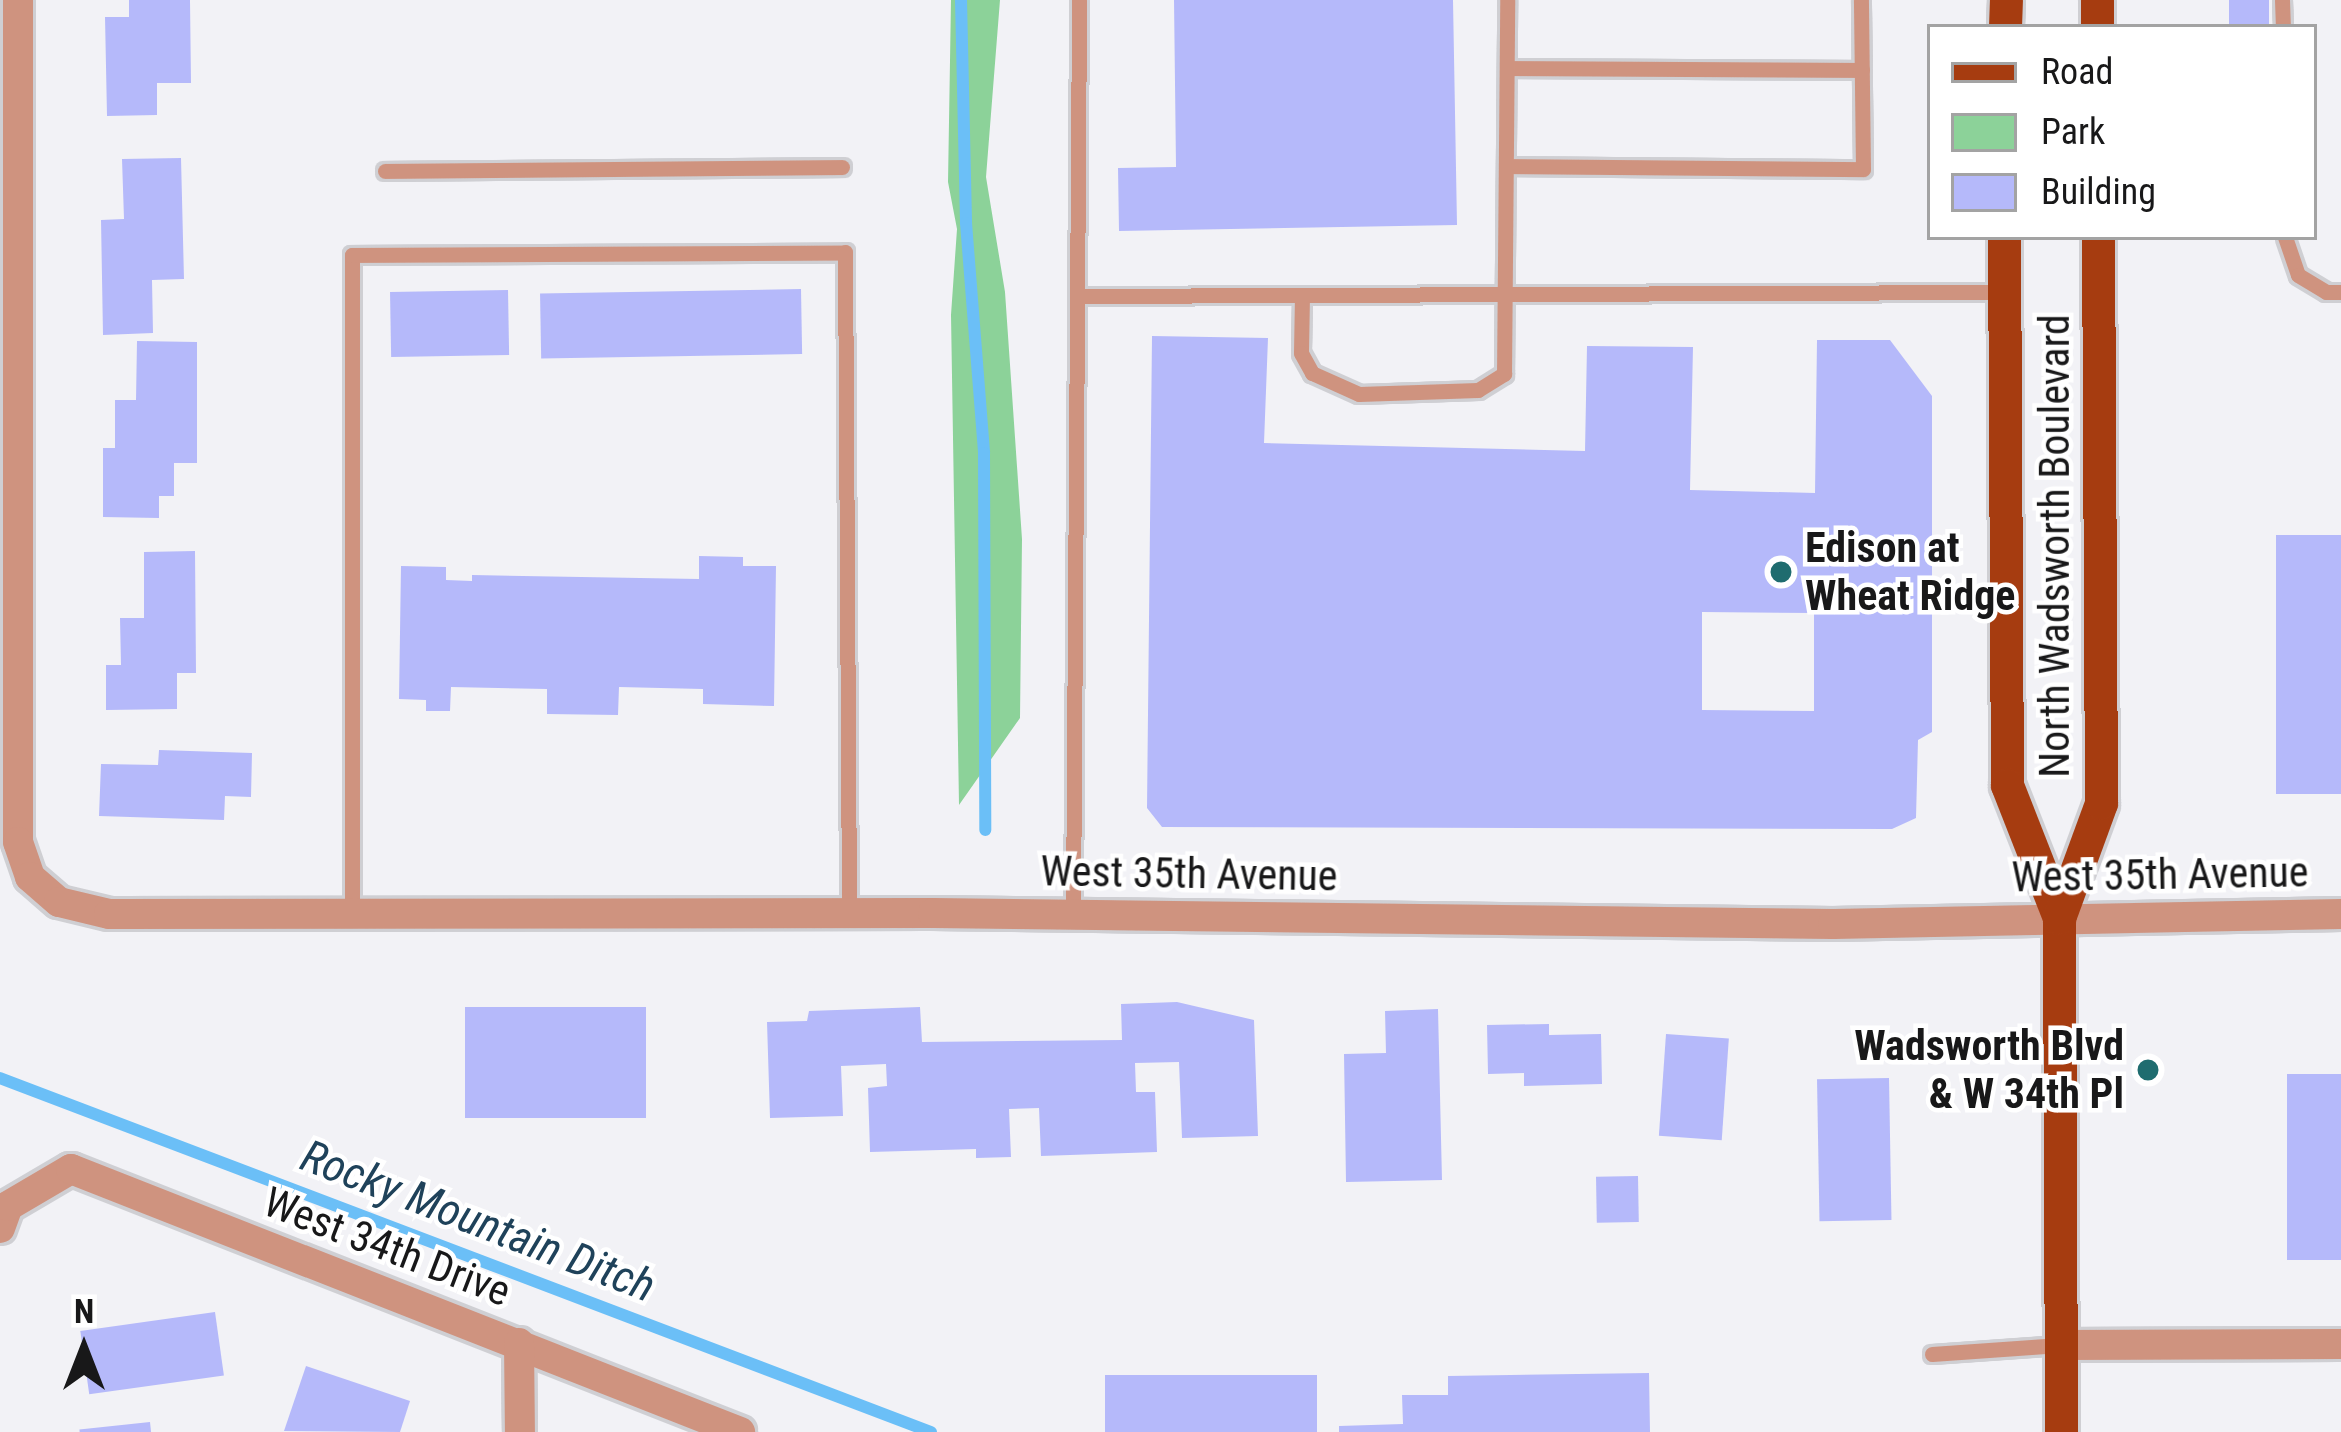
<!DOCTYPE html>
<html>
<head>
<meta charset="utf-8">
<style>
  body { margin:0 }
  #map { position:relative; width:2341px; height:1432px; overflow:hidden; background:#f2f2f6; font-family:"Roboto Condensed",sans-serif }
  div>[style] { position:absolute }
  .green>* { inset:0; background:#8cd299 }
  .stream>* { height:12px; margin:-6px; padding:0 6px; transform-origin:6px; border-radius:6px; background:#6bbff7 }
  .building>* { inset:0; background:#b5b9fa; transform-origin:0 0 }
  .roads { filter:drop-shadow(3px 0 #cfcfd3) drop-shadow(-3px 0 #cfcfd3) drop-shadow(0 3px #cfcfd3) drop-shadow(0 -3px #cfcfd3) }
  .service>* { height:15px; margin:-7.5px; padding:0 7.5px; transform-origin:7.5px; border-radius:7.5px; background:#cf937f }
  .minor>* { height:30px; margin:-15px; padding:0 15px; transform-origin:15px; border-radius:15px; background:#cf937f }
  .primary>* { height:33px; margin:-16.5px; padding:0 16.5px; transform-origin:16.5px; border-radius:16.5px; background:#a63c10 }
  .dots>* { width:33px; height:33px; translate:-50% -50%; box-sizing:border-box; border:6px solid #fff; border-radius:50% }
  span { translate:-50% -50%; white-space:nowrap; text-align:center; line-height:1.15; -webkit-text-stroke:9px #fff; paint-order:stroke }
  .street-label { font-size:42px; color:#181819 }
  .poi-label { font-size:42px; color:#181819; font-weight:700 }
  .left { translate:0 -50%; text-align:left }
  .right { translate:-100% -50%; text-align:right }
  .water-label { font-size:45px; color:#1f425a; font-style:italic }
  .legend { position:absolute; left:1927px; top:24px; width:390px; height:216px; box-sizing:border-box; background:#fff; border:3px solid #a3a3a3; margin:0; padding:15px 21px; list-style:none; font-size:36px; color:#181819 }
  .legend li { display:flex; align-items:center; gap:24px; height:60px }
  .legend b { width:60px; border:3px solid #a3a3a3 }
  .north { position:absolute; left:24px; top:1288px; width:120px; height:120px; -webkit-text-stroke:9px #fff; paint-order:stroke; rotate:0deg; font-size:33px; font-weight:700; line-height:48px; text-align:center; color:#181819 }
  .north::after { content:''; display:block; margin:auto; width:42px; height:54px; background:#181819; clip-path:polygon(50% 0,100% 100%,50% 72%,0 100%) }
</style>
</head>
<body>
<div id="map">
  <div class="green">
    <i style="clip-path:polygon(951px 0,1000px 0,986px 177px,1005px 292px,1022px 539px,1020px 718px,959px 805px,951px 315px,957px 229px,948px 182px)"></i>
  </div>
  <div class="stream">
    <i style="left:961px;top:0;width:223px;rotate:88.7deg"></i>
    <i style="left:966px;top:223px;width:231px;rotate:85.5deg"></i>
    <i style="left:984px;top:453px;width:377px;rotate:89.8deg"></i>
    <i style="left:0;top:1078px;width:996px;rotate:20.82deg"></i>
  </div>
  <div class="building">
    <i style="clip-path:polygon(129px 0,190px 0,191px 83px,157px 83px,157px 115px,107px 116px,105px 17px,129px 17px)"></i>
    <i style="clip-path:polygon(1174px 0,1453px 0,1457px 225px,1119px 231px,1118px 168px,1176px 167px)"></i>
    <i style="left:2229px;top:0;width:40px;height:27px"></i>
    <i style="clip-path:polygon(181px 158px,184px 279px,152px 280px,153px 333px,103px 335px,101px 220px,124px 219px,122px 159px)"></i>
    <i style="left:801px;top:289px;width:65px;height:261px;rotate:89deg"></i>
    <i style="left:508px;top:290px;width:65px;height:118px;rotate:89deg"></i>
    <i style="clip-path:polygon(evenodd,1152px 336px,1268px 338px,1264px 443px,1585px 451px,1587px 346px,1693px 347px,1690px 490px,1815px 493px,1817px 340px,1890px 340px,1932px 396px,1932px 732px,1918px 740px,1916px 818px,1892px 829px,1162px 827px,1147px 808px,1152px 336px,1702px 612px,1814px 613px,1814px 711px,1702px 710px,1702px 612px)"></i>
    <i style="clip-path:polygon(137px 341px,197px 342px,197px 463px,174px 463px,174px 496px,159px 496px,159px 518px,103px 517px,103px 448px,115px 448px,115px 400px,136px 400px)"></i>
    <i style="left:2341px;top:535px;width:259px;height:65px;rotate:90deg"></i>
    <i style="clip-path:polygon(195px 551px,196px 673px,177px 673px,177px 709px,106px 710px,106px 665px,121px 665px,120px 618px,144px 618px,144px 552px)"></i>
    <i style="clip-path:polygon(699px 556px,743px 557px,743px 566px,776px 566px,774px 706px,703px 704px,703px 689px,619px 687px,618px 715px,547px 714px,547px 689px,451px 687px,450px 711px,426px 711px,426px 700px,399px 699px,401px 566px,446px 567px,446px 580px,472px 581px,472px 575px,699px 579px)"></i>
    <i style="clip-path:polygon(159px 750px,252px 753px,251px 797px,225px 796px,224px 820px,99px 816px,101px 764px,158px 765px)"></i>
    <i style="clip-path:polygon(1177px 1002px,1254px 1020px,1258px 1136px,1182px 1138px,1179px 1062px,1135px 1063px,1136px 1092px,1155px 1092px,1157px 1152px,1041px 1156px,1039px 1108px,1009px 1109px,1011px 1157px,976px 1158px,976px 1149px,870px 1152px,868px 1088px,887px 1086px,886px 1064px,841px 1066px,843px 1116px,770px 1118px,767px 1022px,807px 1021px,809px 1011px,920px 1007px,922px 1042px,1122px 1040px,1121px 1004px)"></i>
    <i style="left:646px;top:1007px;width:111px;height:181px;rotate:90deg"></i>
    <i style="clip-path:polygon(1438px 1009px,1442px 1180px,1346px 1182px,1344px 1054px,1386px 1053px,1385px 1011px)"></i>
    <i style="clip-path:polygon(1549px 1024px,1549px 1035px,1601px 1034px,1602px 1084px,1524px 1086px,1524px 1073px,1488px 1074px,1487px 1025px)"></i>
    <i style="left:1666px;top:1034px;width:63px;height:102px;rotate:4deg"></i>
    <i style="left:2341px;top:1074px;width:186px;height:54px;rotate:90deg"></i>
    <i style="left:1889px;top:1078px;width:142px;height:72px;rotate:89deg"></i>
    <i style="left:1638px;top:1176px;width:46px;height:42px;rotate:89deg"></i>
    <i style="left:215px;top:1312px;width:64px;height:136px;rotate:82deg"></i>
    <i style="clip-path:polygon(306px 1366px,410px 1401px,400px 1432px,284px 1431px)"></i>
    <i style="clip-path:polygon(1649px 1373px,1650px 1432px,1339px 1432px,1339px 1426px,1403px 1424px,1402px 1395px,1448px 1395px,1448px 1376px)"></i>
    <i style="left:1105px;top:1375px;width:212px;height:57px"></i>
    <i style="left:150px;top:1422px;width:10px;height:71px;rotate:84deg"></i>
  </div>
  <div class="roads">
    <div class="service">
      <i style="left:2282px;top:0;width:27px;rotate:88deg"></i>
      <i style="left:1507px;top:68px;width:355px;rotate:0.3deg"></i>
      <i style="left:1506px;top:166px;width:357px;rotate:0.5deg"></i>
      <i style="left:1863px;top:169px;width:169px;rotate:-90.7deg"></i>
      <i style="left:385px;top:171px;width:457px;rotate:-0.5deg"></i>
      <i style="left:2285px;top:237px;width:40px;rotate:71.1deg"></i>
      <i style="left:2298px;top:275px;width:33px;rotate:31deg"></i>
      <i style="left:2326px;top:292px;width:15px"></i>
      <i style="left:1302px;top:295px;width:58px;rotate:91deg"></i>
      <i style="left:1301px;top:353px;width:23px;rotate:61deg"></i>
      <i style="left:1312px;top:373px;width:51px;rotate:24.1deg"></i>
      <i style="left:1359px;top:394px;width:119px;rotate:-1.9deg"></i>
      <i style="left:1478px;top:390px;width:31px;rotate:-32deg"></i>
      <i style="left:1504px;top:374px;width:374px;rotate:-89.5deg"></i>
      <i style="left:1077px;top:296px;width:927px;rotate:-0.25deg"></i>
      <i style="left:352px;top:914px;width:659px;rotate:-90deg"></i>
      <i style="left:352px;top:255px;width:493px;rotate:-0.3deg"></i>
      <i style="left:845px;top:252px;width:661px;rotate:89.65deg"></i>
      <i style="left:1073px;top:915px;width:915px;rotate:-89.62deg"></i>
      <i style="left:1932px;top:1354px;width:128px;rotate:-4deg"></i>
    </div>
    <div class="minor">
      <i style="left:18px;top:0;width:842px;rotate:90deg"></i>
      <i style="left:18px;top:842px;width:37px;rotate:71deg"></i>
      <i style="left:30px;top:877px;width:38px;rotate:41deg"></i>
      <i style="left:59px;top:902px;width:51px;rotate:13.5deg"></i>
      <i style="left:109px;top:914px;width:824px;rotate:-0.07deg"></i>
      <i style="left:933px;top:913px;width:900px;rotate:0.7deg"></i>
      <i style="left:1833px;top:924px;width:508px;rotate:-1.13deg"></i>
      <i style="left:0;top:1228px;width:23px;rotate:-70deg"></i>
      <i style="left:8px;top:1206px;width:73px;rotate:-30.4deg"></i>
      <i style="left:71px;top:1169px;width:719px;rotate:21.46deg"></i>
      <i style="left:519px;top:1343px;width:89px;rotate:89.4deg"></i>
      <i style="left:2061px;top:1345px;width:280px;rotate:-0.2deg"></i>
    </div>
    <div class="primary">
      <i style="left:2097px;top:0;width:27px;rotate:90deg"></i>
      <i style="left:2005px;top:27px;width:27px;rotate:-88deg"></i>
      <i style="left:2004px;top:237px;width:548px;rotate:89.69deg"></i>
      <i style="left:2007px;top:785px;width:143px;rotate:68.6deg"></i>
      <i style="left:2061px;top:1432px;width:514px;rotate:-90.22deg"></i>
      <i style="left:2059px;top:918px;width:122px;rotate:-69.9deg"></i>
      <i style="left:2101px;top:803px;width:566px;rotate:-90.3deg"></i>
    </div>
  </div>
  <div class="dots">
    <i style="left:1781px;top:572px;background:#1f6c6f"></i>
    <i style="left:2148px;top:1070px;background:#1f6c6f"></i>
  </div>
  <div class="street-label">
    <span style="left:2055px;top:546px;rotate:-90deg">North Wadsworth Boulevard</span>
    <span style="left:1189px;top:874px;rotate:1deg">West 35th Avenue</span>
    <span style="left:2160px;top:875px;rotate:-1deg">West 35th Avenue</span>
    <span style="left:387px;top:1247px;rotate:21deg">West 34th Drive</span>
  </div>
  <div class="poi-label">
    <span class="left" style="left:1805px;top:572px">Edison at<br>Wheat Ridge</span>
    <span class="right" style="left:2124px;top:1070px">Wadsworth Blvd<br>&amp; W 34th Pl</span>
  </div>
  <div class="water-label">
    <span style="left:478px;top:1221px;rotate:21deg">Rocky Mountain Ditch</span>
  </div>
  <ul class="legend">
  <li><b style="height:15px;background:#a63c10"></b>Road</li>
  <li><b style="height:33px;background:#8cd299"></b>Park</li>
  <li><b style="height:33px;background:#b5b9fa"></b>Building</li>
  </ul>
  <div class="north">N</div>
</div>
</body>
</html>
